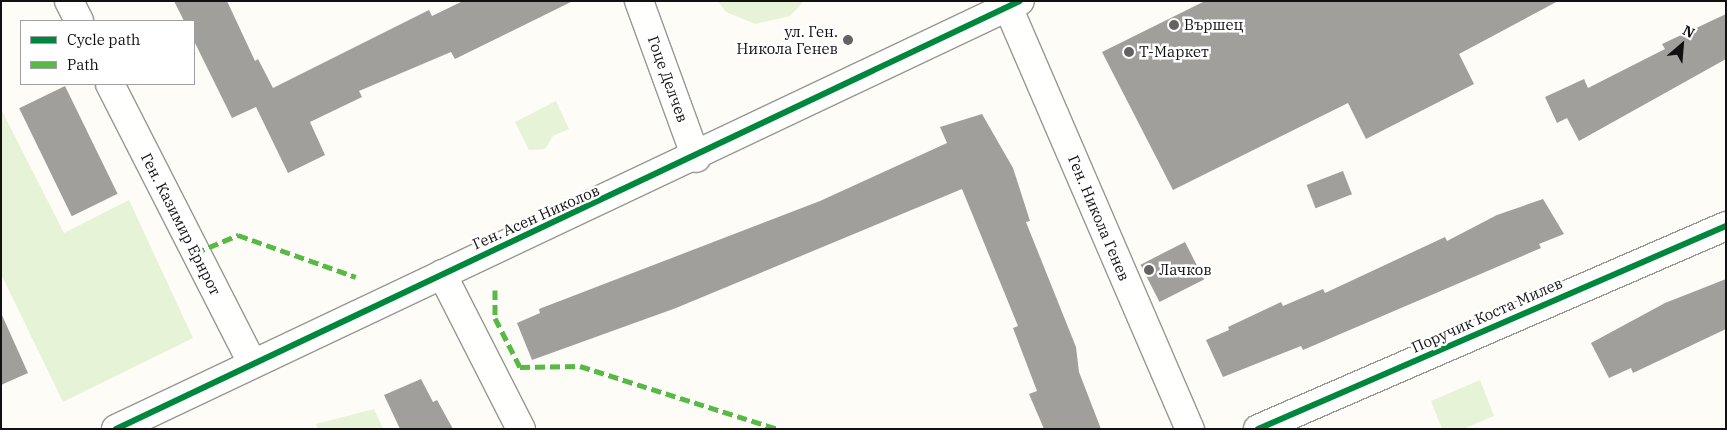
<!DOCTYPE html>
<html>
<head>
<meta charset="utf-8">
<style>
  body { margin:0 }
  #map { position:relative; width:1727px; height:430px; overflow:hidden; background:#fdfcf7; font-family:"IBM Plex Serif",serif }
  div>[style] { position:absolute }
  .green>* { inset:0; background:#e7f3d7 }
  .building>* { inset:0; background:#a19f9c; transform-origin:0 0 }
  .roads { filter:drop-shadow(1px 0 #979795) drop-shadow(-1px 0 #979795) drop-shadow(0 1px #979795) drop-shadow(0 -1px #979795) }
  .minor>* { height:28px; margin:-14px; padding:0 14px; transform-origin:14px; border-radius:14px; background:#fffffe }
  .tertiary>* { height:28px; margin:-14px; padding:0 14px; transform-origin:14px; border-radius:14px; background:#fffffe }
  .quiet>* { height:5px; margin-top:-2.5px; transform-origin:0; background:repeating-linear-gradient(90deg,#58b947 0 10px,transparent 0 15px) }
  .cycleway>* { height:6px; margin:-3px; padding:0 3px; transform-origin:3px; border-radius:3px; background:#00873e }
  .dots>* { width:14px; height:14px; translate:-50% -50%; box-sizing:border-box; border:2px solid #fff; border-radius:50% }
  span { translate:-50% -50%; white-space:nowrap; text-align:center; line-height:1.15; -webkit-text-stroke:5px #fff; paint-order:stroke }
  .poi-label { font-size:15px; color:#111 }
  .left { translate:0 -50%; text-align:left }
  .right { translate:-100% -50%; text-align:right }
  .street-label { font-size:15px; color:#111 }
  .frame { position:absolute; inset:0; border:2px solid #111; pointer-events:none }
  .legend { position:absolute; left:20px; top:20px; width:175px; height:65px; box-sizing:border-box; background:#fff; border:1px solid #a0a0a0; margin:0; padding:6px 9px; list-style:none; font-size:15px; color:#111 }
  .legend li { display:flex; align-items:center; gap:10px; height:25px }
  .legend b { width:25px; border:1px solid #a0a0a0 }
  .north { position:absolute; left:1657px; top:20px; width:50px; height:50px; -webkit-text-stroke:4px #fff; paint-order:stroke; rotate:27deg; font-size:14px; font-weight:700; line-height:20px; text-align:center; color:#111 }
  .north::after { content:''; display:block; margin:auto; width:18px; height:22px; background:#111; clip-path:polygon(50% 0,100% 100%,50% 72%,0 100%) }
</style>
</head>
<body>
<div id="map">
  <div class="green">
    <i style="clip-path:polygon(718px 1px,804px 1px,790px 16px,755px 24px,726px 12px)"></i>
    <i style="clip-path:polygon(556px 101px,569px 129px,553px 136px,545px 149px,529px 150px,515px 122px)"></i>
    <i style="clip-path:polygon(1px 109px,64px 233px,129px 200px,193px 338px,63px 402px,1px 274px)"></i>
    <i style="clip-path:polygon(1480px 380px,1494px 416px,1463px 429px,1442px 429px,1431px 401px)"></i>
    <i style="clip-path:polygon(374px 409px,383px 429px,318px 429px,316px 424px)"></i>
  </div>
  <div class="building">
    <i style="clip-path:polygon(174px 1px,227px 1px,255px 61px,258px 59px,273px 88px,429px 10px,432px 16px,463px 1px,573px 1px,455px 59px,451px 52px,359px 91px,362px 97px,310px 122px,325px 155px,288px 173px,256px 107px,232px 118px,194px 41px,194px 21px,184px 21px)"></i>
    <i style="clip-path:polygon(1205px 1px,1558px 1px,1459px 54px,1474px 84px,1366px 139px,1348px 103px,1173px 190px,1102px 52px)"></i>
    <i style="clip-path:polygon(1726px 14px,1726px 59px,1579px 141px,1567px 118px,1557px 123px,1545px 97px,1584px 79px,1588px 88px,1665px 49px,1662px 44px)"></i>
    <i style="left:65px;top:86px;width:120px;height:51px;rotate:64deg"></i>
    <i style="clip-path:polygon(982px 114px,1013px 168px,1030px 221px,1026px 222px,1076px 347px,1079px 372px,1101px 429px,1044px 429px,1029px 394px,1037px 391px,1013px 328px,1018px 326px,962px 189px,676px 308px,532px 360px,517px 323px,540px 313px,539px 309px,820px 201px,947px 143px,940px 127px)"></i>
    <i style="left:1343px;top:171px;width:25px;height:39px;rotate:69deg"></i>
    <i style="clip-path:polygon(1543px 199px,1564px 234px,1539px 244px,1541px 248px,1303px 350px,1301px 346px,1223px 377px,1206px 340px,1229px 330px,1228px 327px,1281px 302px,1283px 306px,1323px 289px,1325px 293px,1445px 237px,1447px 241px,1497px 215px)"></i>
    <i style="left:1185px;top:242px;width:42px;height:50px;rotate:63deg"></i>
    <i style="clip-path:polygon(1726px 279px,1726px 329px,1633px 373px,1631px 368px,1609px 378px,1591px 343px,1665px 303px)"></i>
    <i style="clip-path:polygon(1px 313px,28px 373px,1px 385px)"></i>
    <i style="clip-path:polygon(421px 379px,433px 402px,437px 400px,453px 429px,400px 429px,384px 395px)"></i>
  </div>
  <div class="roads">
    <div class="minor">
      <i style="left:69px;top:1px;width:22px;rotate:63deg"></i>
      <i style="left:639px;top:1px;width:167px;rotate:70deg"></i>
      <i style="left:1008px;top:7px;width:460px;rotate:66.7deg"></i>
      <i style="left:110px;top:84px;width:313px;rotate:63deg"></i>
      <i style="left:442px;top:274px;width:174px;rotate:63deg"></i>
      <i style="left:1258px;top:429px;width:510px;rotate:-23.45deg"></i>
    </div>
    <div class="tertiary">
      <i style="left:116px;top:429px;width:1000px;rotate:-25.34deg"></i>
    </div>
  </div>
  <div class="quiet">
    <i style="left:195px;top:253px;width:47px;rotate:-22.7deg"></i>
    <i style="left:238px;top:235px;width:125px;rotate:19.6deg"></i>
    <i style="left:495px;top:290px;width:28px;rotate:90deg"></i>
    <i style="left:495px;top:318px;width:55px;rotate:63deg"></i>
    <i style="left:520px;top:367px;width:60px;rotate:-1deg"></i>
    <i style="left:580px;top:366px;width:208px;rotate:17.7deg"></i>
  </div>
  <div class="cycleway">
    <i style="left:116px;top:429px;width:1000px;rotate:-25.34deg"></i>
    <i style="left:1258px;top:429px;width:510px;rotate:-23.45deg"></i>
  </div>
  <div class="dots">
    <i style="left:1174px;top:25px;background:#646362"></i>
    <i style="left:848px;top:40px;background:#646362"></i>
    <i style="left:1129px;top:52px;background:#646362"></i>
    <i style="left:1149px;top:270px;background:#646362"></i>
  </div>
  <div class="poi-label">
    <span class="left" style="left:1184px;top:25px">Вършец</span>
    <span class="right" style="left:838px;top:40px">ул. Ген.<br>Никола Генев</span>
    <span class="left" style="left:1139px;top:52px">Т-Маркет</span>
    <span class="left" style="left:1159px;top:270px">Лачков</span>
  </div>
  <div class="street-label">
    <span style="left:668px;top:79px;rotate:70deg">Гоце Делчев</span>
    <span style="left:536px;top:217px;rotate:-24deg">Ген. Асен Николов</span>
    <span style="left:1099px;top:218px;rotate:67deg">Ген. Никола Генев</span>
    <span style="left:181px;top:224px;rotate:63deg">Ген. Казимир Ернрот</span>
    <span style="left:1487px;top:315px;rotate:-24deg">Поручик Коста Милев</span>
  </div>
  <div class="frame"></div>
  <ul class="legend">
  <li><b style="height:6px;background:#00873e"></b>Cycle path</li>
  <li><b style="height:6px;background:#58b947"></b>Path</li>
  </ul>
  <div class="north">N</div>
</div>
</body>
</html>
